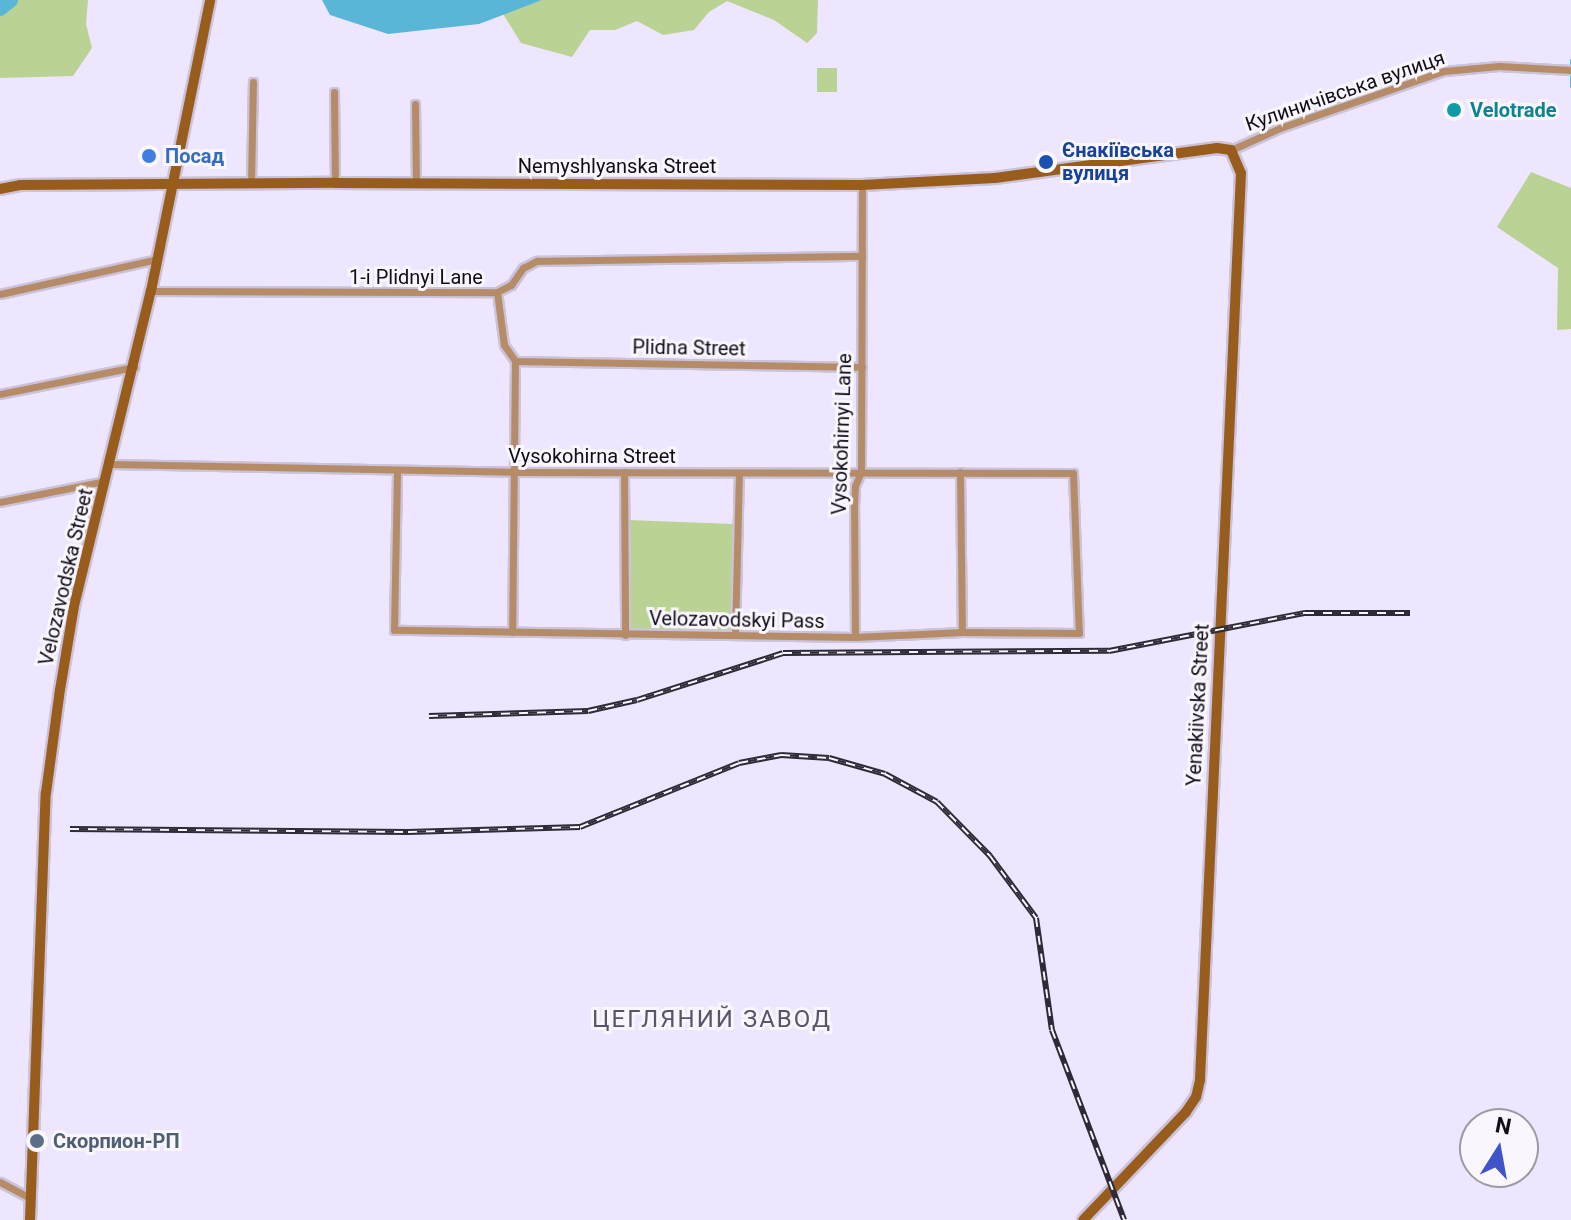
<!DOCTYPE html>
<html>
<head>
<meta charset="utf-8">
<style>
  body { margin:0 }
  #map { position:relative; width:1571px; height:1220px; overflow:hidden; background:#eee6ff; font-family:Roboto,sans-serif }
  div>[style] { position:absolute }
  .green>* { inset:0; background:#bad293; transform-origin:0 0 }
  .water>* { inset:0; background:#5ab6d7 }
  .stream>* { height:3px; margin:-1.5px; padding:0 1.5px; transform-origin:1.5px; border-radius:1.5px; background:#5ab6d7 }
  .river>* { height:16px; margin:-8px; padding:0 8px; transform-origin:8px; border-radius:8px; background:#5ab6d7 }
  .roads { filter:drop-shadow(2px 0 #cbc3da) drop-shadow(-2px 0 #cbc3da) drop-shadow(0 2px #cbc3da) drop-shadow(0 -2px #cbc3da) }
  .street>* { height:7px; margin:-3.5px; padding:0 3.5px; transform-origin:3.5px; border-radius:3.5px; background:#b58c67 }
  .secondary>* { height:10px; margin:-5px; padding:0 5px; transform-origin:5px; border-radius:5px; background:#985d1c }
  .rail>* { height:6px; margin-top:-3px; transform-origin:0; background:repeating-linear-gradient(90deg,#f9f7fd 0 9px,#2f2a37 0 18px); box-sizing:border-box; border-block:2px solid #2f2a37 }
  .dots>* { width:22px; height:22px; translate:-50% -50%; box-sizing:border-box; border:4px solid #f9f7fd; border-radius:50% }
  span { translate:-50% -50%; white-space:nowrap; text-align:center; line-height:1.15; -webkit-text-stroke:6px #f9f7fd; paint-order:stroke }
  .street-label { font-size:20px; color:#120e19 }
  .culture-label { font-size:20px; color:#0d838f; font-weight:700 }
  .left { translate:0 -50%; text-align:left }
  .transit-label { font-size:20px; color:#164399; font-weight:700 }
  .shop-label { font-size:20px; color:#366cbe; font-weight:700 }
  .service-label { font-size:20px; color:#4e5e75; font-weight:700 }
  .quarter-label { font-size:24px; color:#5b526c; letter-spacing:2px }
  .north { position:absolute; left:1459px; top:1108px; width:80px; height:80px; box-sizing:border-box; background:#f9f7fd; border:2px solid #9d9aa2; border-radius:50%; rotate:11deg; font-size:22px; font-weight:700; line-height:32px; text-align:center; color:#120e19 }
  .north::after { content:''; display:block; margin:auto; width:28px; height:36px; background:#4054c7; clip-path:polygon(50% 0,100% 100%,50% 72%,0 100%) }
</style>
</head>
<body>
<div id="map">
  <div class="green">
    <i style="clip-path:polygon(0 0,88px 0,86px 24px,92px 48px,73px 76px,0 78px)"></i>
    <i style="clip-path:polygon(542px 0,818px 0,817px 33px,807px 43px,774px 20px,727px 1px,709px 12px,694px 30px,663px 35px,637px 21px,615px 30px,590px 30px,572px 57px,521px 43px,503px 14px)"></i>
    <i style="left:817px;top:68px;width:20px;height:24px"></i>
    <i style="clip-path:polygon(1531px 172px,1571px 188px,1571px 329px,1557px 330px,1558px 268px,1497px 227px)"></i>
    <i style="clip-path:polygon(628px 520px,733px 524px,731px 627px,728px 632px,632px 631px,628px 627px)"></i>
  </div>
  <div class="water">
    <i style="clip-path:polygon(322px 0,542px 0,479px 24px,388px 34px,330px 15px)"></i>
  </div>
  <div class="stream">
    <i style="left:1571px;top:60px;width:26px;rotate:90deg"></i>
  </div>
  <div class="river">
    <i style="left:0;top:8px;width:13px;rotate:-39deg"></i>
  </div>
  <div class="roads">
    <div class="street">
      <i style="left:334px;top:92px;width:91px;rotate:89.4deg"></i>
      <i style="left:415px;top:104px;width:79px;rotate:89.3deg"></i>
      <i style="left:1231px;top:150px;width:54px;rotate:-24.2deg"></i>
      <i style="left:1280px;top:128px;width:174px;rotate:-19.2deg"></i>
      <i style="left:1444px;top:71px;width:55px;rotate:-5.2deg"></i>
      <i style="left:1499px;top:66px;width:72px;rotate:3.2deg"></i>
      <i style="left:251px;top:183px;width:101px;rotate:-88.9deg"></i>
      <i style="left:151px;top:291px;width:346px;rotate:0.2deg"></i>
      <i style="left:497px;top:292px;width:16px;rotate:-27deg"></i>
      <i style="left:511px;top:285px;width:21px;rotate:-55deg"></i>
      <i style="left:523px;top:268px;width:16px;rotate:-27deg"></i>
      <i style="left:537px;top:261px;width:325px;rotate:-0.9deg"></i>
      <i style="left:497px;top:292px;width:53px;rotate:82.5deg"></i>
      <i style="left:504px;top:345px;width:19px;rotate:55deg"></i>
      <i style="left:515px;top:361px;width:271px;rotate:90.6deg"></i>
      <i style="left:0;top:294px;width:162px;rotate:-12.5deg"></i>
      <i style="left:515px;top:361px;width:347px;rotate:1deg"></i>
      <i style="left:0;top:394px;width:137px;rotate:-11.4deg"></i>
      <i style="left:111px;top:464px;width:402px;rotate:1.1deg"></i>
      <i style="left:513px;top:472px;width:560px;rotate:0.1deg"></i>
      <i style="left:1073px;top:473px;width:160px;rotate:87.9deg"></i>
      <i style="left:1079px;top:633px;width:117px;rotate:-179.5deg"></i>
      <i style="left:962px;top:632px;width:107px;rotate:177.3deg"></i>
      <i style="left:855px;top:637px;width:461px;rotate:-179.1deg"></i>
      <i style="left:394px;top:630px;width:160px;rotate:-88.9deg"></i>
      <i style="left:624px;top:472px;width:163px;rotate:89.6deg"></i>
      <i style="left:960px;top:472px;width:160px;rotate:89.3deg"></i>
      <i style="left:0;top:502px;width:107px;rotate:-11.3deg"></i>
      <i style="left:735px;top:635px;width:162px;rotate:-88.6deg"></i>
      <i style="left:855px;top:637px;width:131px;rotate:-90.4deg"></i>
      <i style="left:854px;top:506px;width:20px;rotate:-87deg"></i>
      <i style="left:855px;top:486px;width:15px;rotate:-67deg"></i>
      <i style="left:861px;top:472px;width:287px;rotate:-89.8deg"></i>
      <i style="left:0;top:1182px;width:34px;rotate:28deg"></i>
    </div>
    <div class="secondary">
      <i style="left:0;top:189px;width:20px;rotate:-11deg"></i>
      <i style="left:20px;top:185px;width:315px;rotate:-0.4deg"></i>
      <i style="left:335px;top:183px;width:527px;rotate:0.22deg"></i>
      <i style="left:862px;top:185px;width:133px;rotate:-3deg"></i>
      <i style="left:995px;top:178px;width:224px;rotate:-7.7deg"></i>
      <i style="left:1217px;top:148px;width:14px;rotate:8deg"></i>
      <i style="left:1231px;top:150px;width:25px;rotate:67deg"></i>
      <i style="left:1241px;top:173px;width:908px;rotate:92.59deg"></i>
      <i style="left:1200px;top:1080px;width:17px;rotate:103deg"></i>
      <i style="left:1196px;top:1097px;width:18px;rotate:124deg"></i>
      <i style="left:1186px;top:1112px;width:149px;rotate:133.6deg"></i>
      <i style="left:30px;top:1220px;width:427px;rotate:-87.9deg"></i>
      <i style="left:46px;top:793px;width:104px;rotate:-82.3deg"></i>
      <i style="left:60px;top:690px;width:85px;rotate:-80.5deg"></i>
      <i style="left:74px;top:606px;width:324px;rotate:-76.3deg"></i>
      <i style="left:151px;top:291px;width:297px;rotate:-78.5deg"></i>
    </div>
  </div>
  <div class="rail">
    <i style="left:429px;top:716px;width:159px;rotate:-1.8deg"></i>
    <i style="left:588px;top:711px;width:50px;rotate:-12.7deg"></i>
    <i style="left:637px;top:700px;width:153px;rotate:-17.8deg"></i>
    <i style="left:783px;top:653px;width:326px;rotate:-0.4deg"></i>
    <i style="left:1109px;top:651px;width:200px;rotate:-11deg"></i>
    <i style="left:1305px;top:613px;width:105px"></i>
    <i style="left:70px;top:829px;width:338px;rotate:0.5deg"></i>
    <i style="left:408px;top:832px;width:172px;rotate:-1.7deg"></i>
    <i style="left:580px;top:827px;width:171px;rotate:-21.9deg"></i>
    <i style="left:739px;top:763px;width:43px;rotate:-10.8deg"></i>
    <i style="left:781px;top:755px;width:48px;rotate:3.6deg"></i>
    <i style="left:829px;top:758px;width:58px;rotate:15.9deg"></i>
    <i style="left:885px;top:774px;width:59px;rotate:28.3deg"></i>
    <i style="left:937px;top:802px;width:76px;rotate:45.5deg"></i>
    <i style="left:990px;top:856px;width:77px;rotate:53.4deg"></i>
    <i style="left:1036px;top:918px;width:113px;rotate:81.9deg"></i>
    <i style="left:1052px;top:1030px;width:203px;rotate:69.2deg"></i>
  </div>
  <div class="dots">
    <i style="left:1454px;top:110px;background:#0f9aa8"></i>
    <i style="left:149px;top:156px;background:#3f7fe0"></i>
    <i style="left:1046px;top:162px;background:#1a4fb4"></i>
    <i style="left:37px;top:1141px;background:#5c6f8a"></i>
  </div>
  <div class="street-label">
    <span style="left:1345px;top:91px;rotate:-19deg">Кулиничівська вулиця</span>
    <span style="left:617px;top:166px">Nemyshlyanska Street</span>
    <span style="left:416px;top:277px">1-i Plidnyi Lane</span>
    <span style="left:689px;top:348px;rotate:1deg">Plidna Street</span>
    <span style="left:842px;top:434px;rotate:-88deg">Vysokohirnyi Lane</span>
    <span style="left:592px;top:456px">Vysokohirna Street</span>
    <span style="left:66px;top:577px;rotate:-77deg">Velozavodska Street</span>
    <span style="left:737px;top:620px;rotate:1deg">Velozavodskyi Pass</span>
    <span style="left:1198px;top:705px;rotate:-87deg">Yenakiivska Street</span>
  </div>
  <div class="culture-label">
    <span class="left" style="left:1470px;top:110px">Velotrade</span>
  </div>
  <div class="transit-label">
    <span class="left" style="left:1062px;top:162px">Єнакіївська<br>вулиця</span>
  </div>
  <div class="shop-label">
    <span class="left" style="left:165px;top:156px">Посад</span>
  </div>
  <div class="service-label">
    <span class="left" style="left:53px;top:1141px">Скорпион-РП</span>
  </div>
  <div class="quarter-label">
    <span style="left:712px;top:1020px">ЦЕГЛЯНИЙ ЗАВОД</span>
  </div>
  <div class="north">N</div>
</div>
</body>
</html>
